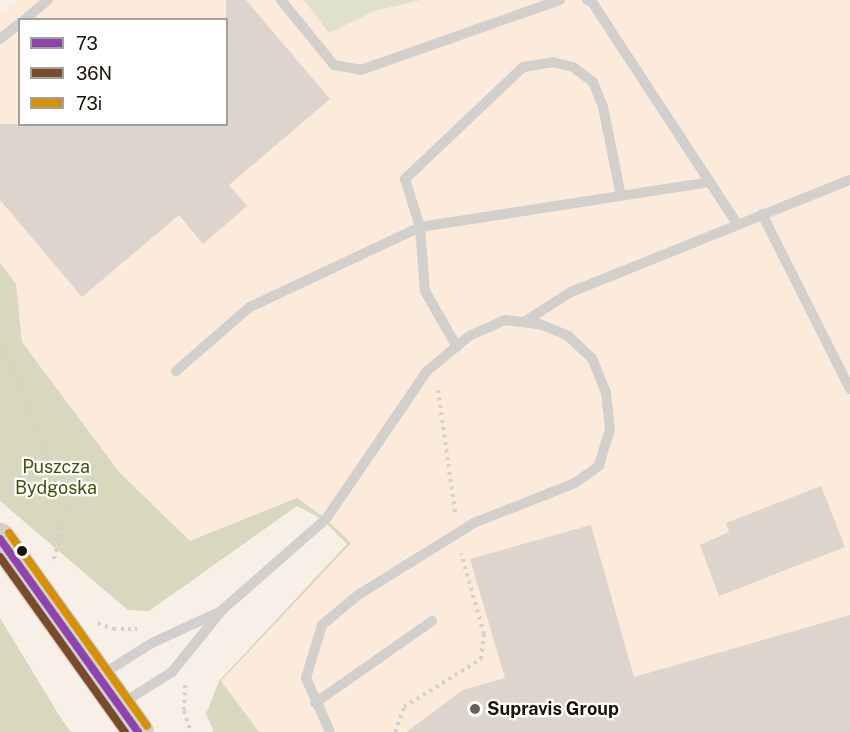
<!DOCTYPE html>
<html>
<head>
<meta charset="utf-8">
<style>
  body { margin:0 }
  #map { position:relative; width:850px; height:732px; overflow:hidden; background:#f8efe7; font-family:"Public Sans",sans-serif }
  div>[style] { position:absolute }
  .built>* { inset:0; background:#fceada }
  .green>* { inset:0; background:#e0e1ca }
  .forest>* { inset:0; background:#d7d8be }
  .building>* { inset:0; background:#ddd5cd }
  .path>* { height:4px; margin-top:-2px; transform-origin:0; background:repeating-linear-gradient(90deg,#d3d0cd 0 3px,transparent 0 7.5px) }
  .service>* { height:10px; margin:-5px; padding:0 5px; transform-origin:5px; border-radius:5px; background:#d2d0cd }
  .secondary>* { height:32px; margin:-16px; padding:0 16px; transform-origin:16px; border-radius:16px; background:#d2d0cd }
  .bus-1>* { height:8px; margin:-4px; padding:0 4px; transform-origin:4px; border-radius:4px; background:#8e44ad }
  .bus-2>* { height:8px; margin:-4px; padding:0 4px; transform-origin:4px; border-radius:4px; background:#7a4b2a }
  .bus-3>* { height:8px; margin:-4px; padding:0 4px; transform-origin:4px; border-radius:4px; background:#d69002 }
  .dots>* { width:16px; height:16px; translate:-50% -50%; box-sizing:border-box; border:3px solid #fff; border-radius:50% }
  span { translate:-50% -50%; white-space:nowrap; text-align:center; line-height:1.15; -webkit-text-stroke:4.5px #fff; paint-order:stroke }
  .park-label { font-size:18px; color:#444f0f }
  .poi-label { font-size:18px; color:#1a110a; font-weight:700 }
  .left { translate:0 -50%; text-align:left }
  .legend { position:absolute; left:18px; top:18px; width:210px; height:108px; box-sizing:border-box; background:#fff; border:2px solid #a3a09d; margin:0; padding:8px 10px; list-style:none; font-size:18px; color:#1a110a }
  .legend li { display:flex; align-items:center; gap:12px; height:30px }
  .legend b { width:30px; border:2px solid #a3a09d }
</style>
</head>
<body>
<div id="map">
  <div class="built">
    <i style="clip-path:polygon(evenodd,18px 0,304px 0,330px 33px,374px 11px,421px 0,850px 0,850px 732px,259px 732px,220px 682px,351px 543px,297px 498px,190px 541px,120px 473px,22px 341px,16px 284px,0 263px,0 15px,18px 0,20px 20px,226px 20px,226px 124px,20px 124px,20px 20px)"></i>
  </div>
  <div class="green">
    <i style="clip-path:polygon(304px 0,421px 0,374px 11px,329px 33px)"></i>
  </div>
  <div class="forest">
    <i style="clip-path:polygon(0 263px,16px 284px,22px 342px,120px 473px,190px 541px,297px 498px,326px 519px,351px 543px,221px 681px,259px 732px,214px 732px,206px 714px,219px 681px,347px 544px,322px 519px,297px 506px,149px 611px,128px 610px,0 501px)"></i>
    <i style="clip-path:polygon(0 618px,62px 720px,71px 732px,0 732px)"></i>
  </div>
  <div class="building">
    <i style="clip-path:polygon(226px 0,246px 0,330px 99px,229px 185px,247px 206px,203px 244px,179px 215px,82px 297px,0 200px,0 124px,226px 124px)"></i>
    <i style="clip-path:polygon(821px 486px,845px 547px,719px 596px,700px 545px,729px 532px,726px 523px)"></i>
    <i style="clip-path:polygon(591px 525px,634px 677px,850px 615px,850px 732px,406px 732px,463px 690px,505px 678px,470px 559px)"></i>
  </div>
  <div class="path">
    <i style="left:0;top:339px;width:179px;rotate:68deg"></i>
    <i style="left:67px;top:505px;width:60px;rotate:103.6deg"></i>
    <i style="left:438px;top:390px;width:124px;rotate:82.1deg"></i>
    <i style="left:98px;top:623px;width:16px;rotate:22deg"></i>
    <i style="left:113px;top:629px;width:24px"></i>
    <i style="left:185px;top:685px;width:26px;rotate:92deg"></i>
    <i style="left:184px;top:711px;width:22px;rotate:72deg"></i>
    <i style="left:395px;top:732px;width:27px;rotate:-70deg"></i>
    <i style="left:404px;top:707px;width:91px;rotate:-31.9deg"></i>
    <i style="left:481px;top:659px;width:25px;rotate:-83deg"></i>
    <i style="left:484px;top:634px;width:84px;rotate:-105.9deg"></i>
  </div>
  <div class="service">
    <i style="left:281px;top:0;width:84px;rotate:50.8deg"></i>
    <i style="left:334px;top:65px;width:27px;rotate:10deg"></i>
    <i style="left:361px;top:70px;width:211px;rotate:-19.4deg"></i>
    <i style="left:587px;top:0;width:5px;rotate:22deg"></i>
    <i style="left:592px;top:2px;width:265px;rotate:56.8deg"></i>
    <i style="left:24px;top:20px;width:31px;rotate:-40deg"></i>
    <i style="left:0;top:39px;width:26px;rotate:-39deg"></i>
    <i style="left:762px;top:214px;width:196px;rotate:63.3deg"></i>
    <i style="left:524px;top:322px;width:56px;rotate:-32.6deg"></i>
    <i style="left:571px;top:292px;width:301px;rotate:-21.9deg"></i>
    <i style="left:457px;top:347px;width:64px;rotate:-119.7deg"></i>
    <i style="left:425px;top:291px;width:64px;rotate:-94.5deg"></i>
    <i style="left:420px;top:227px;width:50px;rotate:-107.4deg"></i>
    <i style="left:405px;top:179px;width:163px;rotate:-43.5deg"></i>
    <i style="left:523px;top:67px;width:30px;rotate:-9deg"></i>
    <i style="left:553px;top:62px;width:21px;rotate:14deg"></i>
    <i style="left:573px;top:67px;width:25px;rotate:37deg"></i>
    <i style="left:593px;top:82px;width:27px;rotate:68deg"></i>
    <i style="left:603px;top:107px;width:91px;rotate:78.6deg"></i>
    <i style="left:176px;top:371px;width:98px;rotate:-40.9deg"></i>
    <i style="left:250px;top:307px;width:188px;rotate:-25.2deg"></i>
    <i style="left:420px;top:227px;width:293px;rotate:-8.8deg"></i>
    <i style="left:101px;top:675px;width:60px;rotate:-32.1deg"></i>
    <i style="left:152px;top:643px;width:74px;rotate:-24.8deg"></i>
    <i style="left:315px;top:703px;width:143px;rotate:-35deg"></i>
    <i style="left:121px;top:704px;width:60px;rotate:-32.1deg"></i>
    <i style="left:172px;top:672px;width:80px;rotate:-51.1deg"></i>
    <i style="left:222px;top:610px;width:138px;rotate:-41.2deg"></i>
    <i style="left:326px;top:519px;width:179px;rotate:-55.7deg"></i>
    <i style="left:427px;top:371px;width:55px;rotate:-39.8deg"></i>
    <i style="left:469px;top:336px;width:39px;rotate:-24deg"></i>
    <i style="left:505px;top:320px;width:35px;rotate:7deg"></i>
    <i style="left:540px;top:324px;width:30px;rotate:23deg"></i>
    <i style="left:568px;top:336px;width:33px;rotate:43deg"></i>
    <i style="left:592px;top:358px;width:37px;rotate:68deg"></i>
    <i style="left:606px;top:392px;width:37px;rotate:84deg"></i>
    <i style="left:610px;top:429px;width:39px;rotate:107deg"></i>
    <i style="left:599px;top:466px;width:29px;rotate:145deg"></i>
    <i style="left:575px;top:483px;width:109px;rotate:158.4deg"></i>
    <i style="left:474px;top:523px;width:137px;rotate:148.2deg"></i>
    <i style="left:358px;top:595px;width:47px;rotate:140.2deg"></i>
    <i style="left:322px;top:625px;width:55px;rotate:106.8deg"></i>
    <i style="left:306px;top:678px;width:59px;rotate:66deg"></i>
  </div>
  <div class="secondary">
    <i style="left:0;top:539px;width:237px;rotate:54.4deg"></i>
  </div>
  <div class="bus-1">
    <i style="left:0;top:539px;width:237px;rotate:54.4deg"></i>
  </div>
  <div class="bus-2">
    <i style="left:0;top:557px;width:215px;rotate:54.5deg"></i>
  </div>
  <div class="bus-3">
    <i style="left:9px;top:533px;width:237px;rotate:54.4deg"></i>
  </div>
  <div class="dots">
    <i style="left:22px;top:551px;background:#1a110a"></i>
    <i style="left:475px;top:709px;background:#685f57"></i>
  </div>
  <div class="park-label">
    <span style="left:56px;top:478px">Puszcza<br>Bydgoska</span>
  </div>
  <div class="poi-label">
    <span class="left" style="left:487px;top:709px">Supravis Group</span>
  </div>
  <ul class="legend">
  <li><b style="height:8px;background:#8e44ad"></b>73</li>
  <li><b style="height:8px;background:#7a4b2a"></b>36N</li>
  <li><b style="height:8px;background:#d69002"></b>73i</li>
  </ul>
</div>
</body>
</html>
